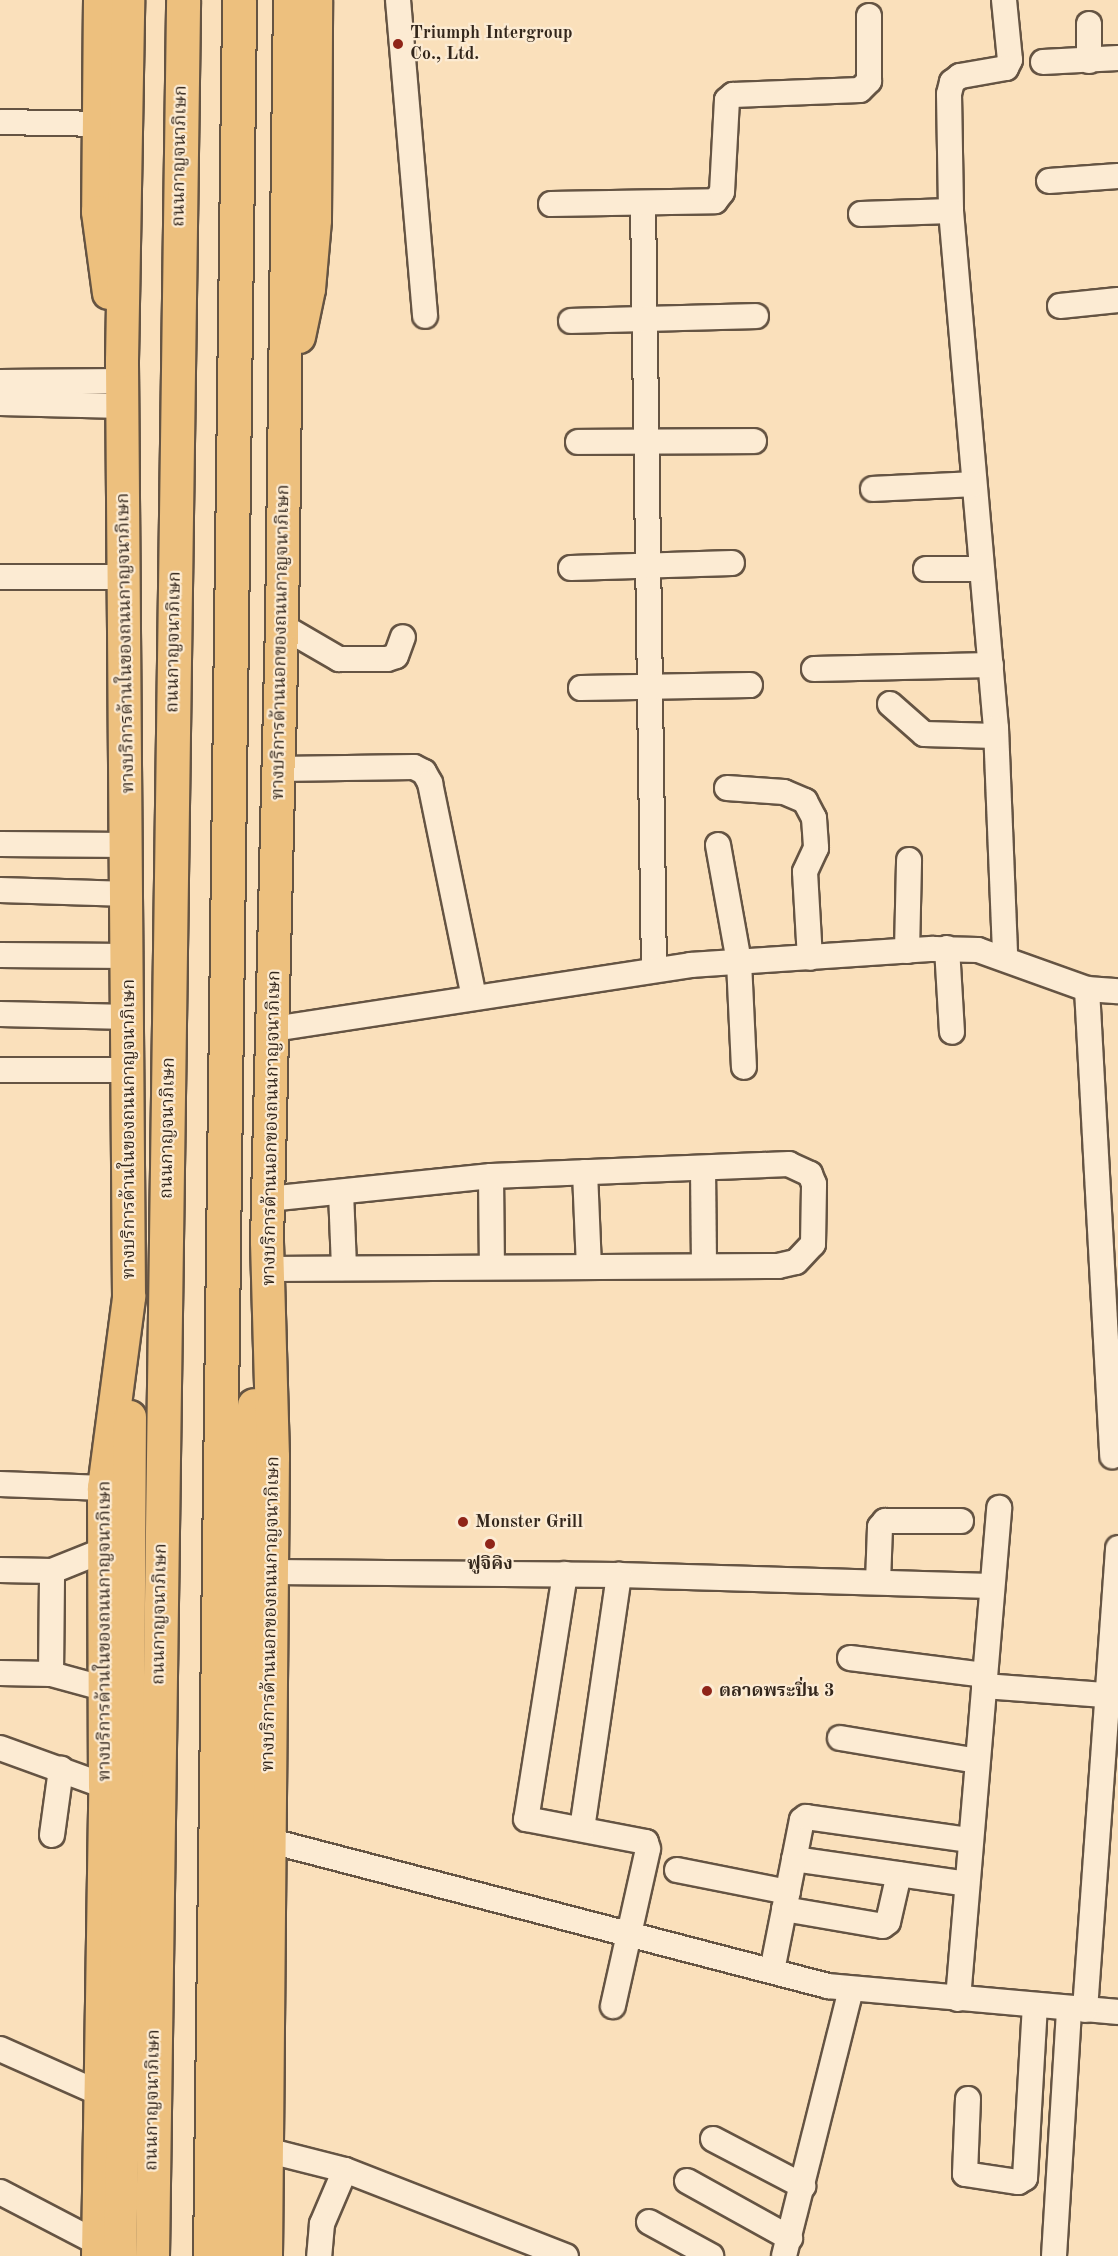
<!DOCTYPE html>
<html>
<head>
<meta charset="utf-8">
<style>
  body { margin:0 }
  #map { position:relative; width:1118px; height:2256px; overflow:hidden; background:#fae0bb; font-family:"Old Standard TT","Noto Serif Thai",serif }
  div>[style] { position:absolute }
  .roads { filter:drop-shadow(2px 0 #655443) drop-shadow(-2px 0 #655443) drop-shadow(0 2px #655443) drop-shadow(0 -2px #655443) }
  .minor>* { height:24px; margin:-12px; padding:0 12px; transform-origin:12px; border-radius:12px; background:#fcebd3 }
  .major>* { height:32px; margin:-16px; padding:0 16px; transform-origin:16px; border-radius:16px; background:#edc07e }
  .highway>* { height:33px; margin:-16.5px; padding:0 16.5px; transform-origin:16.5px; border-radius:16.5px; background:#edc07e }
  .dots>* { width:16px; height:16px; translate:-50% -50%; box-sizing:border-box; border:3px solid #fcebd3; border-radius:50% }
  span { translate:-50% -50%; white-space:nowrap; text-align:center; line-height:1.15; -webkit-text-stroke:4.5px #fcebd3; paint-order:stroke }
  .poi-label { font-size:18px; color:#33261b; font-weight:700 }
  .left { translate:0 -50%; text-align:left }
  .street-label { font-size:18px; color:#33261b }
</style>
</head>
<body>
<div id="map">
  <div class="roads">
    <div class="minor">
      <i style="left:398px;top:0;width:317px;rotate:85.1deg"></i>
      <i style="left:1004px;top:0;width:60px;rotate:84.3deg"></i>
      <i style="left:1010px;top:60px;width:9px;rotate:117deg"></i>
      <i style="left:1006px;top:68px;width:47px;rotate:170.1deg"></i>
      <i style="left:960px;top:76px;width:10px;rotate:143deg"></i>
      <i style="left:952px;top:82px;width:12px;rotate:104deg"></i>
      <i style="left:949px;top:94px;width:117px;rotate:89deg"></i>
      <i style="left:951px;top:211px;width:519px;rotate:85.03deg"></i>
      <i style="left:996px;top:728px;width:229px;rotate:87.7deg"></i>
      <i style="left:1089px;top:61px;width:37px;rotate:-90deg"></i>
      <i style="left:1043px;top:62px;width:75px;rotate:-3.1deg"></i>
      <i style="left:0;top:122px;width:100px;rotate:1.1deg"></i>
      <i style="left:1049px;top:181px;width:69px;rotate:-4.1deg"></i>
      <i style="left:643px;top:203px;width:767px;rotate:89.18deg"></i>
      <i style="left:551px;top:204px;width:164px;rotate:-1deg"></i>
      <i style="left:715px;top:201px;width:11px;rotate:-52deg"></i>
      <i style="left:722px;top:192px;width:92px;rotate:-86.9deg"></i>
      <i style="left:727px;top:100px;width:8px;rotate:-40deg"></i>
      <i style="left:733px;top:95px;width:127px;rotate:-2.3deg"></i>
      <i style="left:860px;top:90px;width:13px;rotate:-45deg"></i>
      <i style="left:869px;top:81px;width:65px;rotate:-90deg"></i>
      <i style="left:861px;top:214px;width:90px;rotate:-1.9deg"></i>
      <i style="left:1060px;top:306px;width:58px;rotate:-5.9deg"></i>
      <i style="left:571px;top:321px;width:185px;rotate:-1.5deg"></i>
      <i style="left:0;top:382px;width:123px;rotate:-0.5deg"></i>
      <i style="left:0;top:403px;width:123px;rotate:1.4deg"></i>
      <i style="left:578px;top:442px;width:176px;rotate:-0.3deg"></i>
      <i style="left:873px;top:489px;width:101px;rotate:-2.8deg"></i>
      <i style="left:571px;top:568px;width:161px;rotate:-1.8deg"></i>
      <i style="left:926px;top:569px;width:55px"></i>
      <i style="left:0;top:577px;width:126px"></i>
      <i style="left:282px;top:626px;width:66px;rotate:30.1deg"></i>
      <i style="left:339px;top:659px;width:48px"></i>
      <i style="left:387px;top:659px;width:9px;rotate:-18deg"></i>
      <i style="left:396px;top:656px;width:20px;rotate:-70deg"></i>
      <i style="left:814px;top:669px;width:177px;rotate:-1.3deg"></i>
      <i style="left:581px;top:688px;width:169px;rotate:-1deg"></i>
      <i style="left:890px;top:704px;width:45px;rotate:41.4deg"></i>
      <i style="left:924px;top:734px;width:72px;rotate:1.6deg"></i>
      <i style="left:278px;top:769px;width:136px;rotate:-0.8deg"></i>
      <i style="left:414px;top:767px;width:11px;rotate:27deg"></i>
      <i style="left:424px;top:772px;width:13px;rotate:61deg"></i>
      <i style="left:430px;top:783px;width:219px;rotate:78.4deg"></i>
      <i style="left:727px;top:788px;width:57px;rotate:4deg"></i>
      <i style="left:784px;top:792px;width:23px;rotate:23deg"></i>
      <i style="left:805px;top:801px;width:19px;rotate:62deg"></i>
      <i style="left:814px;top:818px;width:30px;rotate:86deg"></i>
      <i style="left:816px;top:848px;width:26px;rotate:115deg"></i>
      <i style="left:805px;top:872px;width:86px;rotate:86.7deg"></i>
      <i style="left:0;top:844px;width:129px;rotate:0.4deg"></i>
      <i style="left:718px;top:845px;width:119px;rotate:79.8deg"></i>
      <i style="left:739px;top:962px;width:105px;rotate:87.3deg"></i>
      <i style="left:0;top:890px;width:129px;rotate:1.8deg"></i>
      <i style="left:947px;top:948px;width:84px;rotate:86.6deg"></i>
      <i style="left:907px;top:951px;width:91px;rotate:-88.7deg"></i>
      <i style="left:0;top:955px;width:129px;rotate:0.4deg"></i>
      <i style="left:1087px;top:989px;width:468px;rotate:86.9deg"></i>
      <i style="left:0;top:1014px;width:129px;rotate:1.3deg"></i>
      <i style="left:273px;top:1029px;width:422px;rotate:-8.7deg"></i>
      <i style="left:690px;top:965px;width:244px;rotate:-3.8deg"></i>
      <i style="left:933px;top:949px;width:45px;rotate:1.3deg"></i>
      <i style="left:978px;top:950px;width:116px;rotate:19.7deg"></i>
      <i style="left:1087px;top:989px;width:31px;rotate:4deg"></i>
      <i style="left:0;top:1070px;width:128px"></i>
      <i style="left:703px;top:1168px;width:98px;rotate:89.4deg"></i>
      <i style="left:585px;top:1172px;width:95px;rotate:87.6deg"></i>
      <i style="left:491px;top:1176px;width:91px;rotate:89.4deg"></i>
      <i style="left:341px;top:1192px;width:76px;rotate:87.7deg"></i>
      <i style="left:268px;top:1269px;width:510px;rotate:-0.34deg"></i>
      <i style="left:778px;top:1266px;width:18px;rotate:-13deg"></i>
      <i style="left:796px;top:1262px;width:25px;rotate:-47deg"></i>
      <i style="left:813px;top:1244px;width:60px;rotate:-89deg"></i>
      <i style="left:814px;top:1184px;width:11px;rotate:-112deg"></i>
      <i style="left:810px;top:1174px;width:23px;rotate:-155deg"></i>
      <i style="left:789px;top:1164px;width:298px;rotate:177.7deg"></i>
      <i style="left:491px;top:1176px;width:224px;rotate:174.1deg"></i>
      <i style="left:0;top:1484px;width:104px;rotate:2.2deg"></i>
      <i style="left:0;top:1570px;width:52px;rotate:1.1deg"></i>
      <i style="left:52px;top:1571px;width:56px;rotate:-22deg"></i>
      <i style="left:272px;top:1572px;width:347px;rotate:0.5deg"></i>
      <i style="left:619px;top:1575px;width:372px;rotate:1.7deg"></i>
      <i style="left:565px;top:1574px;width:248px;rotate:99deg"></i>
      <i style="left:526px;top:1819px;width:122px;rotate:10.9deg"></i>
      <i style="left:646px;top:1842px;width:7px;rotate:74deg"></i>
      <i style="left:648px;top:1849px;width:161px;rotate:102.6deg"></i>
      <i style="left:878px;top:1582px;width:55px;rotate:-87.9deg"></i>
      <i style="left:880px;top:1527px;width:8px;rotate:-50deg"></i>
      <i style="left:885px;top:1521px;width:76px"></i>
      <i style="left:850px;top:1658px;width:135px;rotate:7.2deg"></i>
      <i style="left:0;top:1673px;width:51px;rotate:1.1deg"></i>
      <i style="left:51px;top:1674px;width:57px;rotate:15.3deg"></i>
      <i style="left:51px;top:1674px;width:103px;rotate:-89.4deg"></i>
      <i style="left:984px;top:1686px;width:134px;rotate:4.3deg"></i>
      <i style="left:840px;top:1738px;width:139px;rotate:9.5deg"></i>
      <i style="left:0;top:1748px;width:112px;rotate:19.9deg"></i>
      <i style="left:582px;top:1829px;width:257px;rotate:-81.7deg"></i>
      <i style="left:52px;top:1835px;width:67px;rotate:-82.2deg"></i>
      <i style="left:267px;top:1840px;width:580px;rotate:14.59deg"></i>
      <i style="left:828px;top:1986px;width:291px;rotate:5.1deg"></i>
      <i style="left:794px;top:1859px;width:175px;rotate:8.2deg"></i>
      <i style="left:677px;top:1870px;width:113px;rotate:11.2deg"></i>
      <i style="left:784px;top:1909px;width:100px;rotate:9.7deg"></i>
      <i style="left:883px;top:1926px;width:6px;rotate:-39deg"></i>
      <i style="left:888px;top:1922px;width:49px;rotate:-77.1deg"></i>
      <i style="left:772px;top:1971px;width:154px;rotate:-78.8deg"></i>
      <i style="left:802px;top:1820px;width:5px;rotate:-37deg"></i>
      <i style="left:806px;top:1817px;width:166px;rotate:8deg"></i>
      <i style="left:958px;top:1999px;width:493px;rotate:-85.2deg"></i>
      <i style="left:1085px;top:2010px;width:463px;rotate:-85.9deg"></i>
      <i style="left:0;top:2049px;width:111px;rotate:24deg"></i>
      <i style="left:968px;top:2099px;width:75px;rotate:92.3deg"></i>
      <i style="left:965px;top:2174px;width:54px;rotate:8.6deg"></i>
      <i style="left:1018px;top:2182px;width:8px;rotate:-30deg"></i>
      <i style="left:1025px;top:2178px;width:172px;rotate:-86.7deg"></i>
      <i style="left:713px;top:2139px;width:102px;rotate:27.6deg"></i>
      <i style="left:266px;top:2150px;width:81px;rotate:14.2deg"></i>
      <i style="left:345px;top:2170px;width:59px;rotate:113.1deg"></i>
      <i style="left:322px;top:2224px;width:32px;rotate:95deg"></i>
      <i style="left:345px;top:2170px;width:237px;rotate:21.3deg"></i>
      <i style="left:687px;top:2181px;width:118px;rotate:29deg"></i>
      <i style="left:0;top:2192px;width:110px;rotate:27.5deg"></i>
      <i style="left:649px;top:2222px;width:71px;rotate:28.7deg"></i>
      <i style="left:784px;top:2256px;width:274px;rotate:-75.9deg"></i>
      <i style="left:1054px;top:2256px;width:247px;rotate:-86.5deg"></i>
    </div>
    <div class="major">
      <i style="left:100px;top:0;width:212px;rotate:90.5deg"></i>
      <i style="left:98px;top:212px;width:82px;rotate:82.3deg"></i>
      <i style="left:299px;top:337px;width:49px;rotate:-78.2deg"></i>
      <i style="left:309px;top:289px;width:69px;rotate:-85deg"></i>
      <i style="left:315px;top:220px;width:220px;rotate:-89.7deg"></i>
      <i style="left:98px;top:2256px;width:470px;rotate:-89.1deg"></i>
      <i style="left:105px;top:1786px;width:298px;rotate:-90.2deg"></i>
      <i style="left:104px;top:1488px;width:193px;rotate:-82.5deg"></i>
      <i style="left:129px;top:1297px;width:936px;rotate:-90.43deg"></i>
      <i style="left:122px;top:361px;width:361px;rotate:-89deg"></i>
      <i style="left:120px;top:2256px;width:324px;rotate:-88.8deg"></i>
      <i style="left:127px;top:1932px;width:515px;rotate:-89.67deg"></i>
      <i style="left:239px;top:2256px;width:83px;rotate:-92.1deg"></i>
      <i style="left:236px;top:2173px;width:682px;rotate:-89.08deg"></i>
      <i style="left:247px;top:1491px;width:86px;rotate:-85.3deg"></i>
      <i style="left:266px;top:2256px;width:799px;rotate:-89.5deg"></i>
      <i style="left:273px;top:1457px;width:215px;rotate:-91.6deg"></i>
      <i style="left:267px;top:1242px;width:616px;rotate:-88.61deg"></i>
      <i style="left:282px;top:626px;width:626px;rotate:-89.27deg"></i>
    </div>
    <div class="highway">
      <i style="left:152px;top:2256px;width:2256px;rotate:-89.21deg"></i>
      <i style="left:210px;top:2256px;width:2256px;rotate:-89.26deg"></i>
    </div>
  </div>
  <div class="dots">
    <i style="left:398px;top:44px;background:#8f2418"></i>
    <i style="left:463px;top:1522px;background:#8f2418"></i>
    <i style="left:490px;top:1544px;background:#8f2418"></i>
    <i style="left:707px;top:1691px;background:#8f2418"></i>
  </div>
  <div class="poi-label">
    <span class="left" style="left:410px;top:44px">Triumph Intergroup<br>Co., Ltd.</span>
    <span class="left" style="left:475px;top:1522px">Monster Grill</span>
    <span style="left:490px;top:1564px">ฟูจิคิง</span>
    <span class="left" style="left:719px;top:1691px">ตลาดพระปิ่น 3</span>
  </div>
  <div class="street-label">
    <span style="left:180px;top:156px;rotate:-89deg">ถนนกาญจนาภิเษก</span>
    <span style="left:174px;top:642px;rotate:-89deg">ถนนกาญจนาภิเษก</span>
    <span style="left:281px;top:642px;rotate:-89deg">ทางบริการด้านนอกของถนนกาญจนาภิเษก</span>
    <span style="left:126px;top:643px;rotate:-91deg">ทางบริการด้านในของถนนกาญจนาภิเษก</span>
    <span style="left:168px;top:1128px;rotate:-89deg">ถนนกาญจนาภิเษก</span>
    <span style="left:272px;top:1128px;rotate:-89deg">ทางบริการด้านนอกของถนนกาญจนาภิเษก</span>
    <span style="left:129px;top:1129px;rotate:-90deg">ทางบริการด้านในของถนนกาญจนาภิเษก</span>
    <span style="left:160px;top:1614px;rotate:-89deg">ถนนกาญจนาภิเษก</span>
    <span style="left:271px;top:1614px;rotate:-89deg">ทางบริการด้านนอกของถนนกาญจนาภิเษก</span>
    <span style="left:105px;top:1631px;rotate:-90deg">ทางบริการด้านในของถนนกาญจนาภิเษก</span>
    <span style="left:153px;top:2100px;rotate:-89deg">ถนนกาญจนาภิเษก</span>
  </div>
</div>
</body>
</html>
